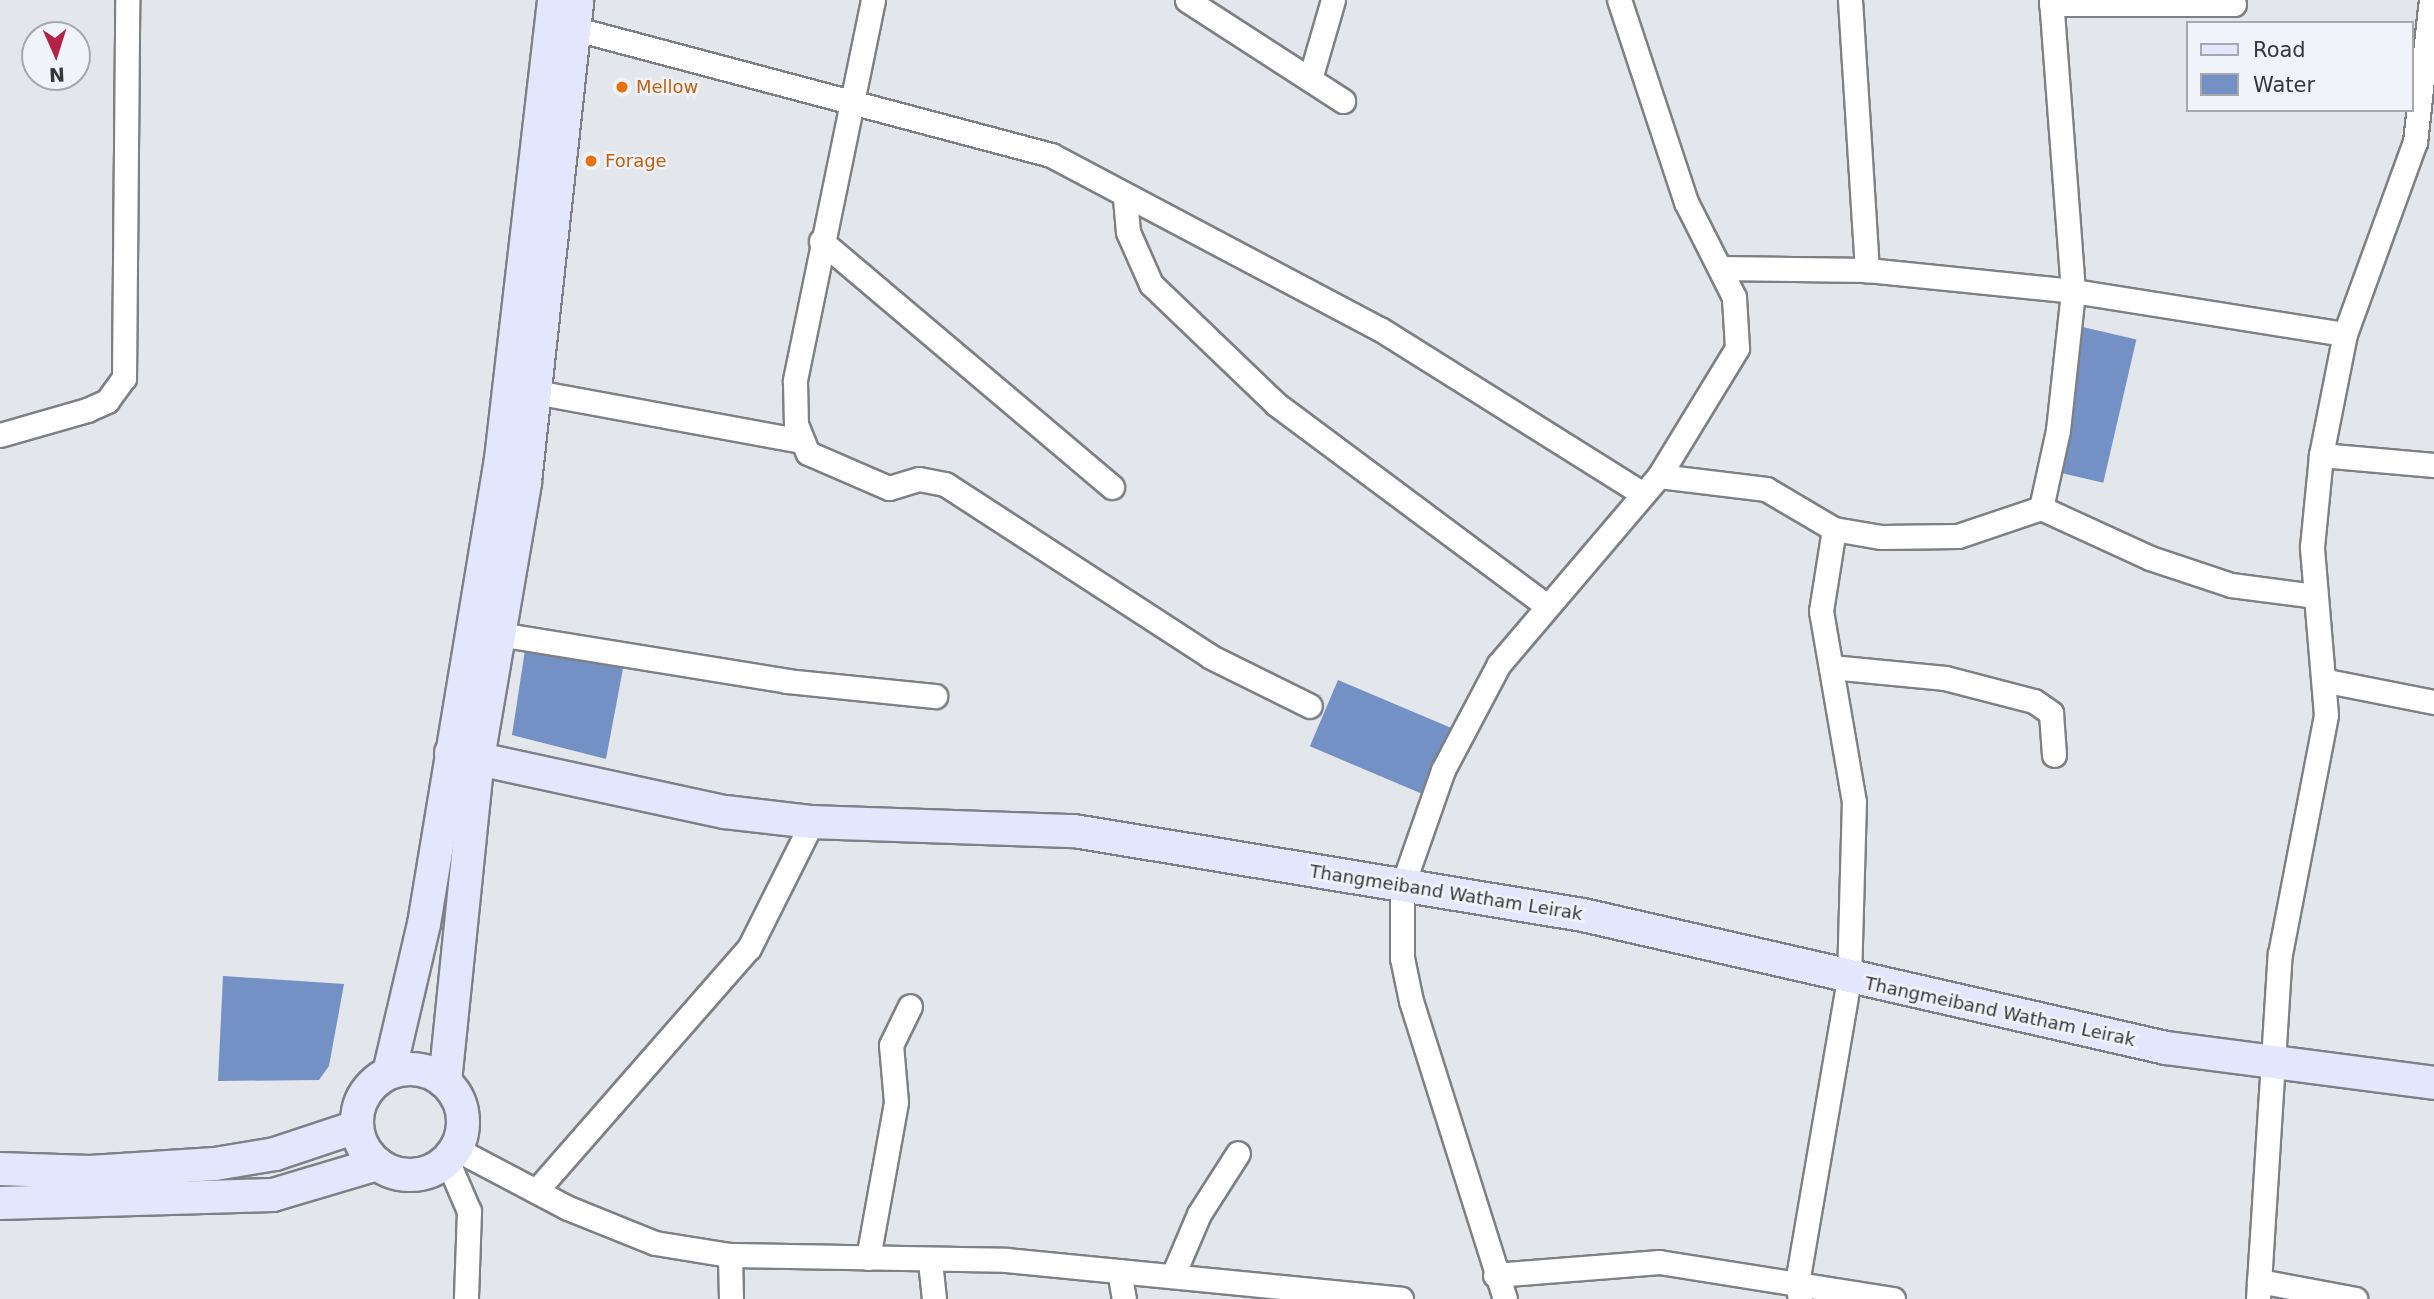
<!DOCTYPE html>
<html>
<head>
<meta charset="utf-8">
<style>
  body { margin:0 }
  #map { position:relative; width:2434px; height:1299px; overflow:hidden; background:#e3e6eb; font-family:"DejaVu Sans",sans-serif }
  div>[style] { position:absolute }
  .water>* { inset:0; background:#7391c5; transform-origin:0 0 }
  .roads { filter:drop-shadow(2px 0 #7e8085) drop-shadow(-2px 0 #7e8085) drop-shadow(0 2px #7e8085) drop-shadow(0 -2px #7e8085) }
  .street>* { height:23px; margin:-11.5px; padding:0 11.5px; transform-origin:11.5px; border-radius:11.5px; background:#fff }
  .secondary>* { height:32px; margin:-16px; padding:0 16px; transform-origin:16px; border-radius:16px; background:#e4e6fd }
  .secondary>.ring { margin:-16px; padding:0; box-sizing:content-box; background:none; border:32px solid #e4e6fd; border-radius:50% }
  .dots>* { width:19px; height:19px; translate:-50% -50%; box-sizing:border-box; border:4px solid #f0f3f9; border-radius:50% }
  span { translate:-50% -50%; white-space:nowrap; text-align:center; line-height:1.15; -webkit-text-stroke:5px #f0f3f9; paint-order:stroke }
  .food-label { font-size:18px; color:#c56008 }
  .left { translate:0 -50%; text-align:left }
  .street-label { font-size:18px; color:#363739 }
  .legend { position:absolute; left:2186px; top:21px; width:228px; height:91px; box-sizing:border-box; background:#f0f3f9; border:2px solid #a6a8ac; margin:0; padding:9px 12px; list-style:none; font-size:21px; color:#363739 }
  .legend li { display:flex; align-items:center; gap:14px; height:35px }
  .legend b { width:35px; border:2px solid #a6a8ac }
  .north { position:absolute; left:21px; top:21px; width:70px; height:70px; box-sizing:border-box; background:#f0f3f9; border:2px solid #a6a8ac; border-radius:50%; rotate:177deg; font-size:19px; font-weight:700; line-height:28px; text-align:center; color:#363739 }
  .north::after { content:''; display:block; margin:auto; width:24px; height:32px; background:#b32147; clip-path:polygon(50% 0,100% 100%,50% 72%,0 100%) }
</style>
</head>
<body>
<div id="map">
  <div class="water">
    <i style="left:2074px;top:325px;width:64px;height:147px;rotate:13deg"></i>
    <i style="clip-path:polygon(525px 650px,624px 663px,606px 759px,512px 735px)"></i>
    <i style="left:1338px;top:680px;width:125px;height:72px;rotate:23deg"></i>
    <i style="clip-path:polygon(223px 976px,344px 984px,329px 1066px,319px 1080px,218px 1081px)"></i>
  </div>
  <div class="roads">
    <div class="street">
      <i style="left:873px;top:0;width:389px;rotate:101.6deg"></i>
      <i style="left:795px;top:381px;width:43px;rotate:88.7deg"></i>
      <i style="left:796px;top:424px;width:31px;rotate:68deg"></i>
      <i style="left:808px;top:453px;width:88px;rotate:23.4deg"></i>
      <i style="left:889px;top:488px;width:31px;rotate:-17deg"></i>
      <i style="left:919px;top:479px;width:26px;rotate:11deg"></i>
      <i style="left:945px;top:484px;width:317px;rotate:33deg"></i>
      <i style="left:1211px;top:657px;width:110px;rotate:26.3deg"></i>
      <i style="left:1187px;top:0;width:186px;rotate:32.9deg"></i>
      <i style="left:1850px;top:0;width:271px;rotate:86.4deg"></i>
      <i style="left:2051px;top:4px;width:183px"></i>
      <i style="left:561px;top:25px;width:507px;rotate:14.86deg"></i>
      <i style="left:1051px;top:155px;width:372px;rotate:27.9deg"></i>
      <i style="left:1380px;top:329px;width:310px;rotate:32.1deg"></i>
      <i style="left:1310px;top:79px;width:82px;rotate:-73.8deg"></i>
      <i style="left:1125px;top:198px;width:34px;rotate:85deg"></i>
      <i style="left:1128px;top:232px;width:57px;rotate:66.1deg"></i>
      <i style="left:1151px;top:284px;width:173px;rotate:43.8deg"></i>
      <i style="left:1276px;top:404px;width:337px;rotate:36.7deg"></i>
      <i style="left:821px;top:241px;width:381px;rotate:40.2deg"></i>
      <i style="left:1720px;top:268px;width:147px;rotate:0.8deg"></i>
      <i style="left:1867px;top:270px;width:207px;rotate:5.8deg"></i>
      <i style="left:2073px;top:291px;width:275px;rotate:9deg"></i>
      <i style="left:535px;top:392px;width:270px;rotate:10.4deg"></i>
      <i style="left:0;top:435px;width:91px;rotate:-16deg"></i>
      <i style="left:87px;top:410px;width:22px;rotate:-24deg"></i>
      <i style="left:107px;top:401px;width:29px;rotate:-54deg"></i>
      <i style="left:124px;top:378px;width:378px;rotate:-89.5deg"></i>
      <i style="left:2321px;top:455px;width:113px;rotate:5.1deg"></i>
      <i style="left:1659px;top:476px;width:108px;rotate:6.9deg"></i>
      <i style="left:1766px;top:489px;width:79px;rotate:30.5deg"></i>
      <i style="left:1834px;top:529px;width:48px;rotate:9.7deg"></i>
      <i style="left:1881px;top:537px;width:77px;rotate:-0.7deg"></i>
      <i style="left:1958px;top:536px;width:88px;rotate:-18.6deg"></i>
      <i style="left:2041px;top:508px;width:80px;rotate:-77.7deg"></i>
      <i style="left:2058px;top:430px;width:140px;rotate:-83.8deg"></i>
      <i style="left:2073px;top:291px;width:292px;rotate:-94.3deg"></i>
      <i style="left:2041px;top:508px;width:120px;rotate:24.6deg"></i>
      <i style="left:2150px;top:558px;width:85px;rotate:18.4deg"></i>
      <i style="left:2231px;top:585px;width:84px;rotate:7.5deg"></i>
      <i style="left:486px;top:632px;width:305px;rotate:9.2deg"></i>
      <i style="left:787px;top:681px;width:149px;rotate:5.8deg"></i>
      <i style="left:1831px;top:667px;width:115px;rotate:5.5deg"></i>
      <i style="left:1945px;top:678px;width:92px;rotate:14.5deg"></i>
      <i style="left:2034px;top:701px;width:21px;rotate:35deg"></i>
      <i style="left:2051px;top:713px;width:42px;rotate:85.9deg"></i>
      <i style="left:2327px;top:681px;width:109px;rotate:11.1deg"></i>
      <i style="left:456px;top:1149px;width:127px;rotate:27.8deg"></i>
      <i style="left:568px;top:1208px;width:94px;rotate:21.9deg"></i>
      <i style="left:655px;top:1243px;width:76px;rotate:9.1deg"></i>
      <i style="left:730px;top:1255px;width:276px;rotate:1deg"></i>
      <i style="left:1006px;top:1260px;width:397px;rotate:5.6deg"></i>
      <i style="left:447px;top:1160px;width:56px;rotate:66.7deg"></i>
      <i style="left:469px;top:1211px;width:88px;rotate:92deg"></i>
      <i style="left:536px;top:1191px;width:323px;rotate:-48.8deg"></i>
      <i style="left:749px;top:948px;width:141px;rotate:-63.4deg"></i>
      <i style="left:730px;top:1255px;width:44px;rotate:88.7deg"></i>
      <i style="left:868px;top:1258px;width:158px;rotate:-79.8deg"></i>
      <i style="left:896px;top:1102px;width:57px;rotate:-95deg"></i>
      <i style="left:891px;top:1045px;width:43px;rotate:-64deg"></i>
      <i style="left:930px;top:1261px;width:38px;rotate:84deg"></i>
      <i style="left:1119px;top:1271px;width:28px;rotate:80deg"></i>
      <i style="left:1173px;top:1275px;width:66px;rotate:-66.9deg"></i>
      <i style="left:1199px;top:1214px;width:72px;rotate:-57.4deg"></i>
      <i style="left:1495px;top:1275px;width:165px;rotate:-4.5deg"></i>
      <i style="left:1659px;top:1262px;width:237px;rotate:9deg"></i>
      <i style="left:2259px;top:1281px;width:98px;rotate:10.6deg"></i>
      <i style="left:1505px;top:1299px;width:312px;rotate:-107.5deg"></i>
      <i style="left:1411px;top:1001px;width:44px;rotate:-101.8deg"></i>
      <i style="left:1402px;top:958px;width:71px;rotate:-90deg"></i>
      <i style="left:1402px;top:887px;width:124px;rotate:-70.7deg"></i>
      <i style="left:1443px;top:770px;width:120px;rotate:-62.2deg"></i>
      <i style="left:1499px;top:664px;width:247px;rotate:-49.6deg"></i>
      <i style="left:1659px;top:476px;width:150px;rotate:-58.6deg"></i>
      <i style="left:1737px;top:348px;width:51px;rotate:-93.4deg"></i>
      <i style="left:1734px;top:297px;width:106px;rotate:-116.8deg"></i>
      <i style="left:1686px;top:202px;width:213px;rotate:-108.3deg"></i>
      <i style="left:1800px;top:1299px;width:16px;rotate:-101deg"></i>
      <i style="left:1797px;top:1283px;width:308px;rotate:-80.3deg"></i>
      <i style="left:1849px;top:979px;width:177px;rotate:-88.4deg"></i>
      <i style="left:1854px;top:802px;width:194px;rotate:-99.8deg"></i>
      <i style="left:1821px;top:611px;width:83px;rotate:-81deg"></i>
      <i style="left:2258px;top:1299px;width:346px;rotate:-86.4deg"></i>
      <i style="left:2280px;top:954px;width:243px;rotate:-79.1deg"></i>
      <i style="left:2326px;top:715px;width:169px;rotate:-94.8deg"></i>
      <i style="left:2312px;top:547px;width:92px;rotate:-84.4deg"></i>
      <i style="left:2321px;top:455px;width:123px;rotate:-78.8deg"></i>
      <i style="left:2345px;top:334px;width:204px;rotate:-70deg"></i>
      <i style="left:2415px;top:142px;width:143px;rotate:-83.6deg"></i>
    </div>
    <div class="secondary">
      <i style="left:451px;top:753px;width:280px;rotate:12.2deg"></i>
      <i style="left:725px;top:812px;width:88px;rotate:6.6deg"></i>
      <i style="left:812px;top:822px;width:262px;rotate:2deg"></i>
      <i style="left:1074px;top:831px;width:516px;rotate:9.37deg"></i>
      <i style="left:1583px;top:915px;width:598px;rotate:12.85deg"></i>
      <i style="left:2166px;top:1048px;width:270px;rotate:7.4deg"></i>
      <i class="ring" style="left:357px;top:1069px;width:74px;height:74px"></i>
      <i style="left:389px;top:1073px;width:153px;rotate:-76.8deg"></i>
      <i style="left:424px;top:924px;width:471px;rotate:-80.6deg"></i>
      <i style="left:501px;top:459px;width:462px;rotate:-83.4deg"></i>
      <i style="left:445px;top:1082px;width:326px;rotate:-84.2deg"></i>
      <i style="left:478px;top:758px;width:280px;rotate:-80.3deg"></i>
      <i style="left:525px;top:482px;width:485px;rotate:-83.8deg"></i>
      <i style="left:0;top:1169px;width:90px;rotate:1.9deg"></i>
      <i style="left:90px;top:1172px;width:125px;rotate:-3.7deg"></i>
      <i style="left:215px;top:1164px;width:61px;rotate:-9.5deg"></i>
      <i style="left:275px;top:1154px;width:85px;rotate:-18.4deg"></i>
      <i style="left:0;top:1203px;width:273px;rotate:-1.7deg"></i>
      <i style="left:273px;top:1195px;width:109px;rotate:-16.6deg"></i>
    </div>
  </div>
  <div class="dots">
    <i style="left:622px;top:87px;background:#e8710a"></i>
    <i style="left:591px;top:161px;background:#e8710a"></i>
  </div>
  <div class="food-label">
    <span class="left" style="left:636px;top:87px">Mellow</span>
    <span class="left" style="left:605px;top:161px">Forage</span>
  </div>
  <div class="street-label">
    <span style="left:1446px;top:893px;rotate:9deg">Thangmeiband Watham Leirak</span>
    <span style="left:2000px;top:1012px;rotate:12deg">Thangmeiband Watham Leirak</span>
  </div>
  <ul class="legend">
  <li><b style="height:9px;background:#e4e6fd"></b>Road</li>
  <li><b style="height:19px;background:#7391c5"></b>Water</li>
  </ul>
  <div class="north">N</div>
</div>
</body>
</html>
